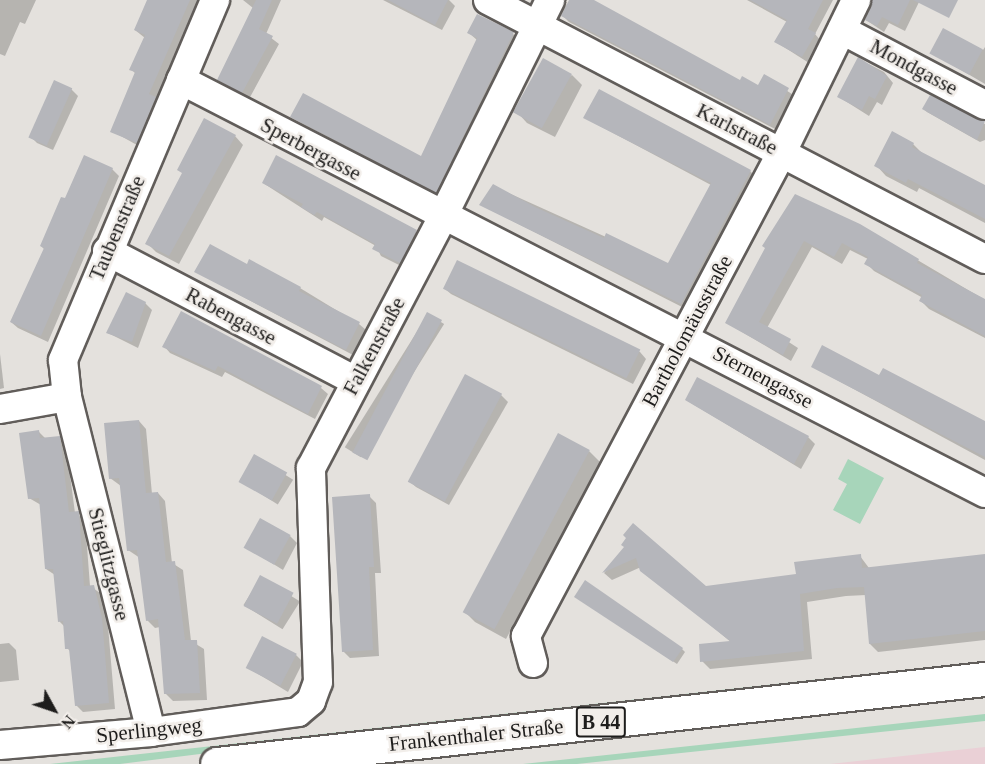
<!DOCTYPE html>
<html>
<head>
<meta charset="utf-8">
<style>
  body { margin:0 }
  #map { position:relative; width:985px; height:764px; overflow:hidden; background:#e4e1dd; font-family:"Times New Roman",serif }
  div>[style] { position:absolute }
  .commercial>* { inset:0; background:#ead0d6 }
  .green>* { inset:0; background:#a7d5ba }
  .shadow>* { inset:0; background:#0003; transform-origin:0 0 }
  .building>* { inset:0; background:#b5b6bb; transform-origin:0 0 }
  .roads { filter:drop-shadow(2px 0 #615d5a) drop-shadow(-2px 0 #615d5a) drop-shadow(0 2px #615d5a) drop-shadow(0 -2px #615d5a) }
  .minor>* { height:28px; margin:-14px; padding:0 14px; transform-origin:14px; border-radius:14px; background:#fff }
  .major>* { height:33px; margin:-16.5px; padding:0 16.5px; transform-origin:16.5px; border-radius:16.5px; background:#fff }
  span { translate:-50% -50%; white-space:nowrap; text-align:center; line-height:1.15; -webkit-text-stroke:5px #f2eeea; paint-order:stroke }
  .shield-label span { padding:2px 4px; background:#f2eeea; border:2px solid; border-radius:4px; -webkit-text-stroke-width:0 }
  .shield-label { font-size:20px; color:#1e1d1c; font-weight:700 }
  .street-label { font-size:21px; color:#1e1d1c }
  .north { position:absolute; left:24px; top:680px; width:60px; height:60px; -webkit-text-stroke:4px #f2eeea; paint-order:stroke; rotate:130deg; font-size:16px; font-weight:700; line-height:24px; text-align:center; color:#1e1d1c }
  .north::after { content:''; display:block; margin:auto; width:21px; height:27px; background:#1e1d1c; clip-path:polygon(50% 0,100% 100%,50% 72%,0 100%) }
</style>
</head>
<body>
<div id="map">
  <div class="commercial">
    <i style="clip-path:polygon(985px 747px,985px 764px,830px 764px)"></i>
  </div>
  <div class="green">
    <i style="clip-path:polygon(848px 459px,884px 478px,860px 524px,833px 510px,847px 484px,838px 479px)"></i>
    <i style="clip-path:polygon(985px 661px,985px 668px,312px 740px,120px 764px,50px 764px)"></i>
    <i style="clip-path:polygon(985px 714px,985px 721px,577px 764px,523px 764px)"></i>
  </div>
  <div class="shadow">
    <i style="clip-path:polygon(0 0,36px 0,25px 24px,20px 22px,5px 56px,0 54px)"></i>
    <i style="clip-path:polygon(149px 0,200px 0,156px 100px,162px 105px,144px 149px,112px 131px,136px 74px,131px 69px,145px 38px,135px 30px)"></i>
    <i style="clip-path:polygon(243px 0,281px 0,266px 34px,279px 44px,249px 99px,219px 79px,253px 8px)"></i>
    <i style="clip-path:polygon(383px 0,449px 0,455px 6px,442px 30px)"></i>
    <i style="clip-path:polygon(571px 0,590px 0,741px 82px,758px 87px,764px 76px,795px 96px,777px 130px,569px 22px,563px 16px)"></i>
    <i style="clip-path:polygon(747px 0,833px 0,815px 34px,821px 41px,809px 63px,776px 42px,787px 22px)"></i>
    <i style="clip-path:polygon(876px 0,920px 0,905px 31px,889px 23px,884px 32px,866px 20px)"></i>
    <i style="clip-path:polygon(944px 30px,983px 50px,985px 47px,985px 84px,932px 53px)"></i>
    <i style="clip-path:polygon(469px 33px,513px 34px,520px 40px,443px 198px,291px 117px,422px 158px,477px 40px)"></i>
    <i style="clip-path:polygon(859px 59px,884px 72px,893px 83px,882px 105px,877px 102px,869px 116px,839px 97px)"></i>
    <i style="clip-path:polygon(572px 75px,582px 85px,555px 137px,527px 123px,517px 112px)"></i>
    <i style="clip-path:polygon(71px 89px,78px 96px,53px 150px,37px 143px,30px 136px)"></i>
    <i style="clip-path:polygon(930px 97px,985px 124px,985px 140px,980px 142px,927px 112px,924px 109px)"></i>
    <i style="clip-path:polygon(585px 118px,750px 171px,756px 177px,688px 310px,481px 205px,493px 186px,668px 265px,711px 185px)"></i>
    <i style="clip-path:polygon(235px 136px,243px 145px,179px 264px,156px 252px,147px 243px,183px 174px)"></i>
    <i style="clip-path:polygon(913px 144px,923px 154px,985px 187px,985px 223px,919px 188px,917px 192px,886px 176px,876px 165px)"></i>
    <i style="clip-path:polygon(112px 169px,119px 176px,48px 342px,18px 328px,11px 322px,45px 250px,41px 246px,66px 200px)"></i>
    <i style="clip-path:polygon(263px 183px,416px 232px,423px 238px,407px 269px,381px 256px,376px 246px,324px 217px,322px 221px)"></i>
    <i style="clip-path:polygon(860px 226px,985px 300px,985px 338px,929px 309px,921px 301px,923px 298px,874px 271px,866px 263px,868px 259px,850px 250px,842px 264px,812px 247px,767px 328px,798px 348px,791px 361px,727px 323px,767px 248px)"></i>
    <i style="clip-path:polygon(458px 262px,640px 352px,646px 359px,633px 384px,451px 294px,444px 288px)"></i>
    <i style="clip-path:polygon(247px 266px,300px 288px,359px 324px,366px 330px,353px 355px,196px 272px)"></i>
    <i style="clip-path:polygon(145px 303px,152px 310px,138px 348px,108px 333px)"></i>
    <i style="clip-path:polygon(182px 313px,321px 388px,328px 394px,315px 419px,225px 372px,222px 377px,170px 353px,164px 346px)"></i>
    <i style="left:428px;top:314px;width:19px;height:157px;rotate:32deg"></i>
    <i style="clip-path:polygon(0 354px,4px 388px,0 389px)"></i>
    <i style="clip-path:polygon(813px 367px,880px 377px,985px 425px,985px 460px)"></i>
    <i style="clip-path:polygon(501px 395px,508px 402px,449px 505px,416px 487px,409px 481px)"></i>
    <i style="clip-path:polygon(686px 400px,808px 437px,815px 444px,801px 469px)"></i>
    <i style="clip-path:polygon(139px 421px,146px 429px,152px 494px,158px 493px,165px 501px,172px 563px,183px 570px,191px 641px,204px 649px,207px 700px,173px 701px,165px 693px,160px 627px,155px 628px,147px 620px,140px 558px,128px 550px,121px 486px,110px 478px)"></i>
    <i style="clip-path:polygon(39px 432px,46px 439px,59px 437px,66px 444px,75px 513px,85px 520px,90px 586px,100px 593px,108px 626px,115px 709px,83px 712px,76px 705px,71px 652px,67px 648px,65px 627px,59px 621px,55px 575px,46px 569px,41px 505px,29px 498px)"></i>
    <i style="clip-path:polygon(589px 451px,600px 462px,506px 639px,475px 622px,465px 612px)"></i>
    <i style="left:255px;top:456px;width:45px;height:29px;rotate:32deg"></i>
    <i style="clip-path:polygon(369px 496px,376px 503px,381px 573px,375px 573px,379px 656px,350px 658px,343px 651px)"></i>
    <i style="clip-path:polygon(290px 536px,297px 543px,283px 570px,246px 547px)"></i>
    <i style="clip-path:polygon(626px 548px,706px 588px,798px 576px,860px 556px,869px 568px,985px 555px,985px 640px,878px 652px,870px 644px,866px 595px,846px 596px,807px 602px,812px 659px,710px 669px,702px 661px,732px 643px,641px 567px,612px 580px,604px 573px)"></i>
    <i style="left:261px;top:577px;width:46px;height:33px;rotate:32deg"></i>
    <i style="clip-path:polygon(579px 599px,682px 649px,685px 652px,677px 664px)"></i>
    <i style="clip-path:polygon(9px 643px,16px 650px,19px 680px,0 682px,0 644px)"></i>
    <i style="clip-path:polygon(296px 655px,303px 662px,288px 692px,248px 668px)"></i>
  </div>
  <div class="building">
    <i style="clip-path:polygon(147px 0,190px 0,149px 94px,156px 97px,137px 143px,110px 132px,135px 72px,129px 70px,145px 35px,134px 30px)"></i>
    <i style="clip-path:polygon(256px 0,272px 0,259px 29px,273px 36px,242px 93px,217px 80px)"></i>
    <i style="clip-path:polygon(388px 0,448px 0,435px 25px)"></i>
    <i style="clip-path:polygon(569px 0,594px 0,740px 80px,742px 76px,758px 85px,764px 74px,789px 88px,770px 125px,561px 16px)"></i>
    <i style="clip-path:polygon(750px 0,823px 0,808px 29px,816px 33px,802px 57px,774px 42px,787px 20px)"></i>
    <i style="clip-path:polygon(872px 0,910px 0,898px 25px,882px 17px,877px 26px,865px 20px)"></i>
    <i style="clip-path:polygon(913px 0,958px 0,949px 18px)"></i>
    <i style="clip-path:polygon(477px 14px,514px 32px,436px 193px,290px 117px,303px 93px,421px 156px,477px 38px,467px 33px)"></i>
    <i style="left:943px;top:28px;width:45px;height:29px;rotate:28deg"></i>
    <i style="clip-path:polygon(858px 57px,887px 76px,875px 99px,869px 96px,862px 110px,837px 97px)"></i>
    <i style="left:543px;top:58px;width:33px;height:62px;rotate:29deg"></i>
    <i style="left:54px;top:80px;width:20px;height:63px;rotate:24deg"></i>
    <i style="clip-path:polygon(599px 89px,751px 170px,681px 304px,479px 205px,493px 184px,535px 207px,604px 238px,606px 233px,668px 263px,711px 183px,583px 118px)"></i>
    <i style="clip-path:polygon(930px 95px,985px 121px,977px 140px,922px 109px)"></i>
    <i style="clip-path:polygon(204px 118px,236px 135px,169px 256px,145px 244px,182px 173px,177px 170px)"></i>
    <i style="clip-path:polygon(892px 131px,914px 143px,912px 147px,985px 185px,985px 219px,908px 179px,906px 183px,874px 166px)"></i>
    <i style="clip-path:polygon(84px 155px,113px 168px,41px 336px,10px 322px,44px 248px,40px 246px,61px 197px,65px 198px)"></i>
    <i style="clip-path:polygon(276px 155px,417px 230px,400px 263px,372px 249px,375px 244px,317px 212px,314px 215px,301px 207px,303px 204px,262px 183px)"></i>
    <i style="clip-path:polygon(795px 194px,860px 224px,919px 259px,917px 263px,985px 299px,985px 336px,919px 301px,922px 295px,864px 264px,868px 257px,842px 243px,834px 257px,804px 241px,759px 322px,791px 339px,783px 355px,725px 323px,765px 248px,762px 246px)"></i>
    <i style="clip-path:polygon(210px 244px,247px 264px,249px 259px,301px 287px,299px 291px,360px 322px,346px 350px,194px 272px)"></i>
    <i style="left:457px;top:260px;width:204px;height:32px;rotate:26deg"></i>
    <i style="clip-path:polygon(126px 292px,146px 302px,132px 342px,106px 333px)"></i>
    <i style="clip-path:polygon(181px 311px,322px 386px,308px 414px,218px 366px,215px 371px,162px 347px)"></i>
    <i style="left:427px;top:312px;width:17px;height:159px;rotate:28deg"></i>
    <i style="clip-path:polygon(822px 345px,879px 375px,883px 368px,985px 421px,985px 457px,811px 367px)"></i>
    <i style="left:465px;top:374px;width:42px;height:122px;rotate:28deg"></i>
    <i style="clip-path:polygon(697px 377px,809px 436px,794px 464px,685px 400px)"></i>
    <i style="clip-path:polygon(139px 420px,146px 493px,158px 492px,166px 562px,175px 561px,185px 640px,197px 640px,200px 693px,164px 694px,158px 619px,146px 621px,137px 550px,127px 551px,119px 478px,109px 479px,104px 423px)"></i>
    <i style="clip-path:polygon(39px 430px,40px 438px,60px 436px,69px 512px,79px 511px,84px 586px,94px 585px,102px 618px,109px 703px,75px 706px,69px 649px,65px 649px,63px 621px,58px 622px,53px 569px,45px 569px,39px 498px,28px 499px,24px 470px,19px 433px)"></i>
    <i style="left:558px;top:433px;width:36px;height:203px;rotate:28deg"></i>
    <i style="left:254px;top:454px;width:38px;height:32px;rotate:29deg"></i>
    <i style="clip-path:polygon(370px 494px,374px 567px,369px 567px,373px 650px,342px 652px,332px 497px)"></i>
    <i style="left:260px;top:518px;width:35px;height:34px;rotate:29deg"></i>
    <i style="clip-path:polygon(633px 523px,706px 586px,796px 574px,794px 562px,861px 554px,862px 568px,985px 554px,985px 631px,869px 644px,864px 587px,837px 588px,800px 594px,804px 651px,700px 662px,699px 644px,730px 641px,640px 571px,636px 558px,602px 573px,624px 547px,621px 545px,626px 538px,623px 535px)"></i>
    <i style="left:260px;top:575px;width:38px;height:35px;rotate:28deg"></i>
    <i style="clip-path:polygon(585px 580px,683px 648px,673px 662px,574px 597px)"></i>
    <i style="left:262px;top:636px;width:39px;height:36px;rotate:27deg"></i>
  </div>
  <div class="roads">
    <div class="minor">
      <i style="left:488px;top:0;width:560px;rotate:27.53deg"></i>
      <i style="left:842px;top:30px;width:161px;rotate:27.7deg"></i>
      <i style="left:181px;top:80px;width:904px;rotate:27.19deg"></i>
      <i style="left:107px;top:251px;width:281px;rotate:27.6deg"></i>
      <i style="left:67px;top:397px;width:345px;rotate:75.9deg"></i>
      <i style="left:0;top:409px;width:68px;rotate:-10.2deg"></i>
      <i style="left:67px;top:397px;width:37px;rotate:-96deg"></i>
      <i style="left:63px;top:360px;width:391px;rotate:-67.1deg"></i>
      <i style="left:533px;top:663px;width:28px;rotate:-105deg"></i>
      <i style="left:526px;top:636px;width:548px;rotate:-62.12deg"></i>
      <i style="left:782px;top:152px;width:169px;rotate:-64deg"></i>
      <i style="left:0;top:745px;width:152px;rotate:-4.9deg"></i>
      <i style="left:151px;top:732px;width:148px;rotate:-7.7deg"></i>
      <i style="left:298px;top:712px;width:17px;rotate:-40deg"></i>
      <i style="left:311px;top:701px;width:20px;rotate:-70deg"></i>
      <i style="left:318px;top:682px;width:214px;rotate:-91.9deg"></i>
      <i style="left:311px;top:468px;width:282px;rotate:-62.3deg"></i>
      <i style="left:442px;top:218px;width:243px;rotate:-63.6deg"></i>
    </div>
    <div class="major">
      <i style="left:217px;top:764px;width:773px;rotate:-6.32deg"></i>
    </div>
  </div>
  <div class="shield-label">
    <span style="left:601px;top:722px">B 44</span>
  </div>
  <div class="street-label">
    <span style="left:914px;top:67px;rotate:28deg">Mondgasse</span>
    <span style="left:737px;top:129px;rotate:27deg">Karlstraße</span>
    <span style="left:311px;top:149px;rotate:28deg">Sperbergasse</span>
    <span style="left:117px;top:228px;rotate:-67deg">Taubenstraße</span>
    <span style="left:231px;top:316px;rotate:28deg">Rabengasse</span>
    <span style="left:687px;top:331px;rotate:-62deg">Bartholomäusstraße</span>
    <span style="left:374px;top:346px;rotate:-62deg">Falkenstraße</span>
    <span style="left:763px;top:377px;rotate:28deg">Sternengasse</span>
    <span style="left:109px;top:564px;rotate:76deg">Stieglitzgasse</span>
    <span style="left:149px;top:730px;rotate:-6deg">Sperlingweg</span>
    <span style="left:476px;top:735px;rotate:-6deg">Frankenthaler Straße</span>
  </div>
  <div class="north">N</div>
</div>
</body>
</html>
